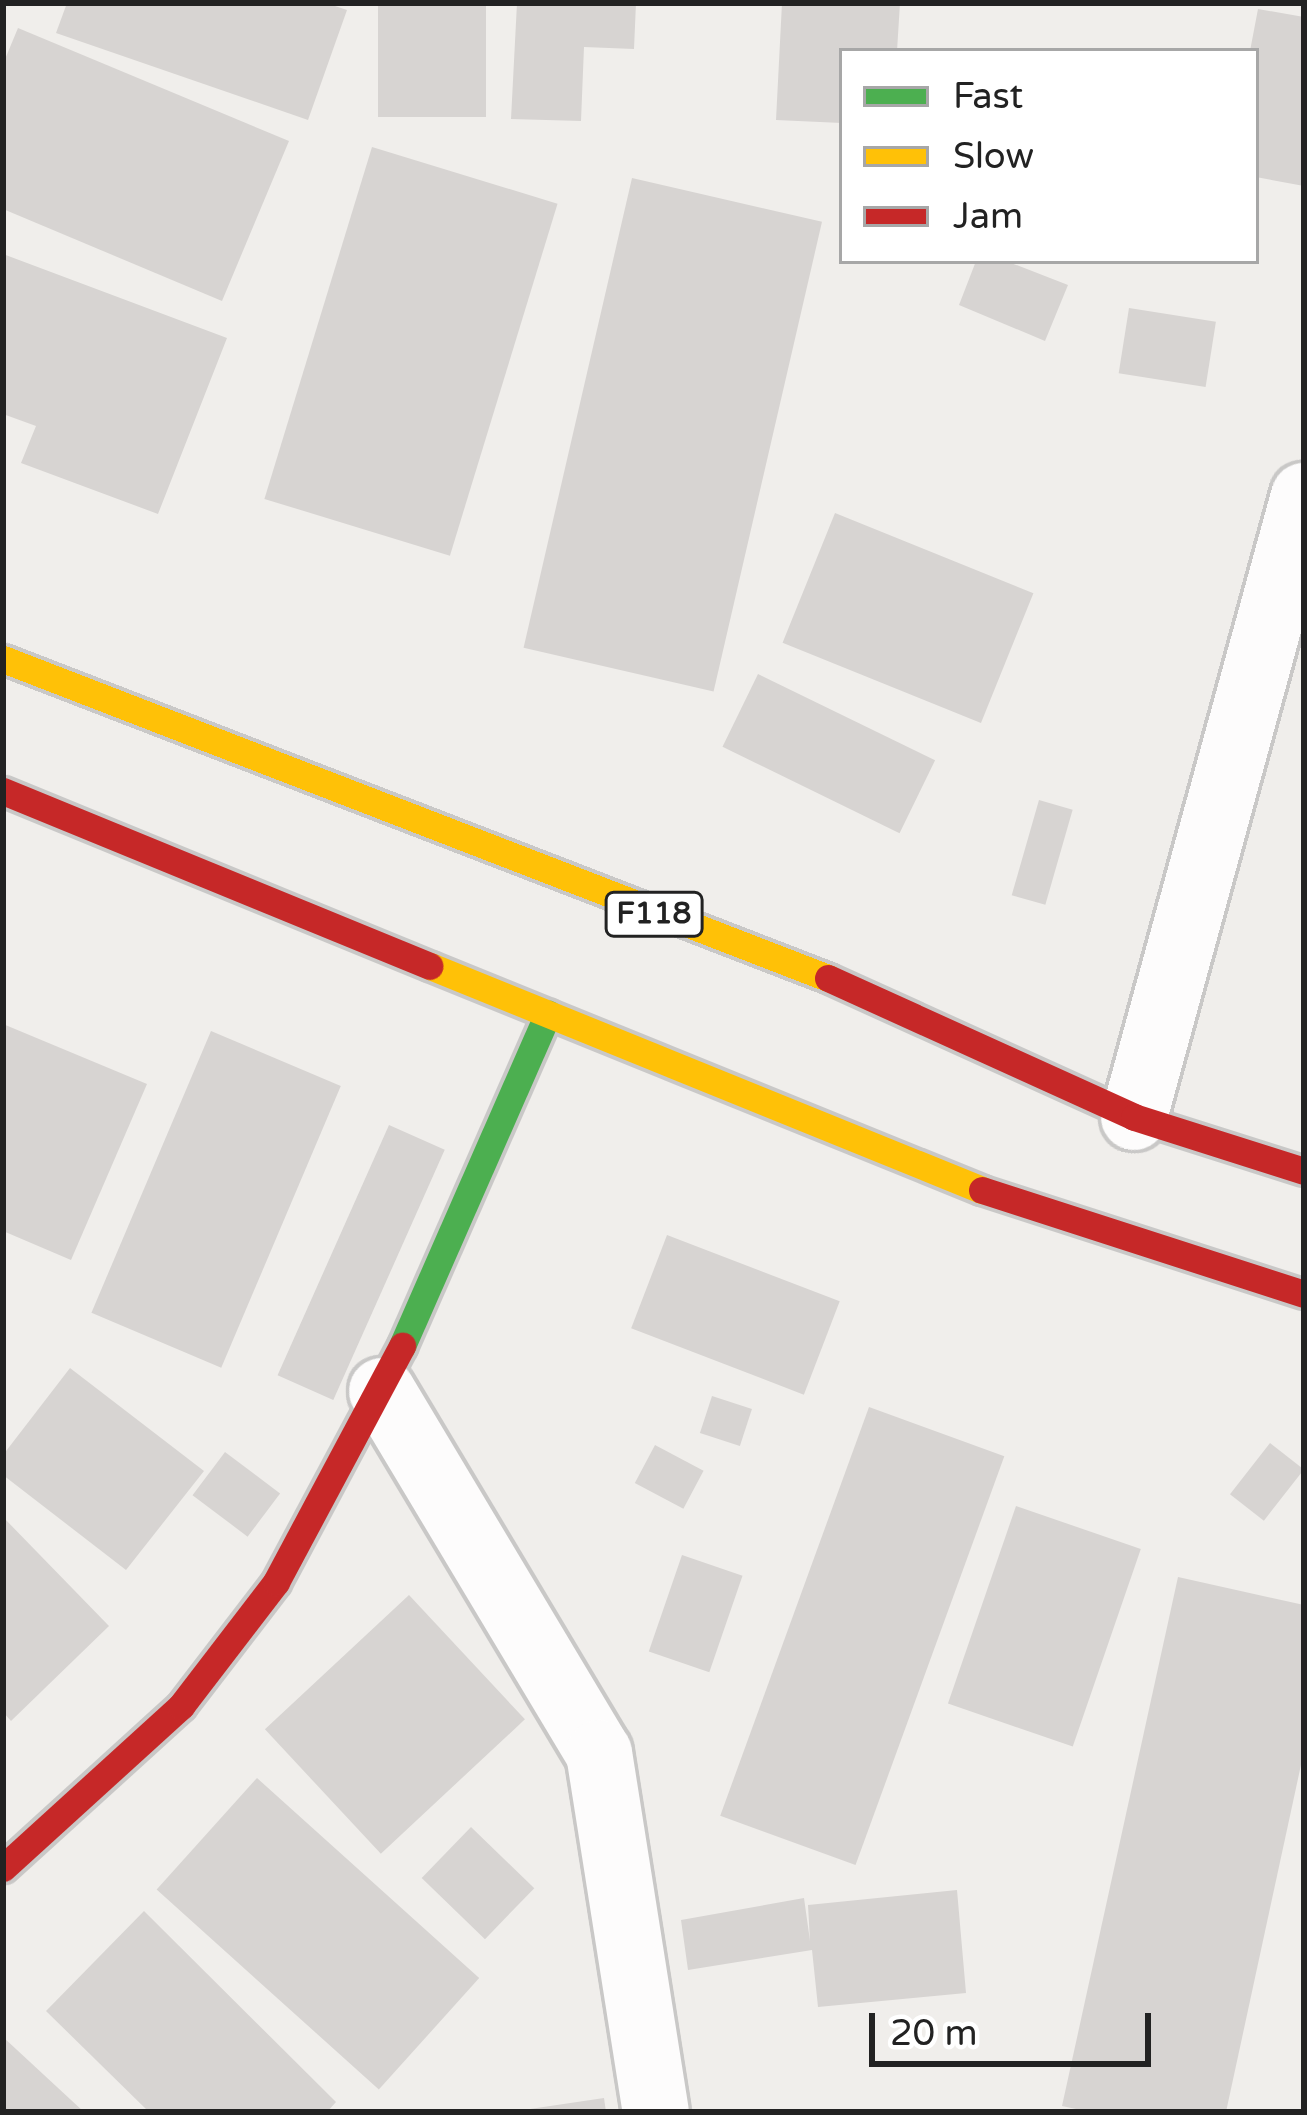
<!DOCTYPE html>
<html>
<head>
<meta charset="utf-8">
<style>
  body { margin:0 }
  #map { position:relative; width:1307px; height:2115px; overflow:hidden; background:#f0eeeb; font-family:"Varela Round",sans-serif }
  div>[style] { position:absolute }
  .building>* { inset:0; background:#d7d4d2; transform-origin:0 0 }
  .roads { filter:drop-shadow(3px 0 #c9c8c7) drop-shadow(-3px 0 #c9c8c7) drop-shadow(0 3px #c9c8c7) drop-shadow(0 -3px #c9c8c7) }
  .street>* { height:66px; margin:-33px; padding:0 33px; transform-origin:33px; border-radius:33px; background:#fdfcfc }
  .fast>* { height:27px; margin:-13.5px; padding:0 13.5px; transform-origin:13.5px; border-radius:13.5px; background:#4caf50 }
  .slow>* { height:27px; margin:-13.5px; padding:0 13.5px; transform-origin:13.5px; border-radius:13.5px; background:#ffc107 }
  .jam>* { height:27px; margin:-13.5px; padding:0 13.5px; transform-origin:13.5px; border-radius:13.5px; background:#c62828 }
  span { translate:-50% -50%; white-space:nowrap; text-align:center; line-height:1.15; -webkit-text-stroke:10px #fff; paint-order:stroke }
  .shield-label span { padding:3px 9px; background:#fff; border:3px solid; border-radius:9px; -webkit-text-stroke-width:0 }
  .shield-label { font-size:30px; color:#222; font-weight:700 }
  .frame { position:absolute; inset:0; border:6px solid #222; pointer-events:none }
  .legend { position:absolute; left:839px; top:48px; width:420px; height:216px; box-sizing:border-box; background:#fff; border:3px solid #a7a7a7; margin:0; padding:15px 21px; list-style:none; font-size:36px; color:#222 }
  .legend li { display:flex; align-items:center; gap:24px; height:60px }
  .legend b { width:60px; border:3px solid #a7a7a7 }
  .scale { position:absolute; left:869px; top:2013px; width:282px; height:54px; box-sizing:border-box; border:6px solid #222; border-top:0; padding-left:15px; font-size:36px; line-height:42px; white-space:nowrap; color:#222; -webkit-text-stroke:9px #fff; paint-order:stroke }
</style>
</head>
<body>
<div id="map">
  <div class="building">
    <i style="clip-path:polygon(67px 3px,326px 3px,347px 10px,308px 120px,56px 33px)"></i>
    <i style="left:378px;top:3px;width:108px;height:114px"></i>
    <i style="clip-path:polygon(517px 3px,636px 3px,634px 49px,584px 47px,581px 121px,511px 119px)"></i>
    <i style="clip-path:polygon(782px 3px,900px 3px,897px 51px,842px 51px,842px 123px,776px 120px)"></i>
    <i style="clip-path:polygon(1258px 9px,1304px 17px,1304px 186px,1256px 177px,1256px 51px,1250px 51px)"></i>
    <i style="clip-path:polygon(18px 28px,289px 141px,222px 301px,3px 209px,3px 64px)"></i>
    <i style="left:372px;top:147px;width:194px;height:368px;rotate:17deg"></i>
    <i style="left:632px;top:178px;width:195px;height:482px;rotate:13deg"></i>
    <i style="clip-path:polygon(3px 254px,227px 338px,158px 514px,21px 463px,36px 426px,3px 414px)"></i>
    <i style="clip-path:polygon(976px 261px,1006px 261px,1068px 285px,1045px 341px,959px 305px)"></i>
    <i style="left:1129px;top:308px;width:88px;height:66px;rotate:9deg"></i>
    <i style="left:835px;top:513px;width:214px;height:140px;rotate:22deg"></i>
    <i style="left:758px;top:674px;width:197px;height:81px;rotate:26deg"></i>
    <i style="left:1039px;top:800px;width:35px;height:99px;rotate:16deg"></i>
    <i style="clip-path:polygon(3px 1024px,147px 1084px,71px 1260px,3px 1231px)"></i>
    <i style="left:211px;top:1031px;width:141px;height:306px;rotate:23deg"></i>
    <i style="left:389px;top:1125px;width:61px;height:274px;rotate:24deg"></i>
    <i style="left:667px;top:1235px;width:185px;height:100px;rotate:21deg"></i>
    <i style="clip-path:polygon(70px 1368px,204px 1471px,126px 1570px,3px 1475px,3px 1455px)"></i>
    <i style="left:712px;top:1396px;width:42px;height:39px;rotate:18deg"></i>
    <i style="left:869px;top:1407px;width:144px;height:435px;rotate:20deg"></i>
    <i style="left:1270px;top:1443px;width:43px;height:65px;rotate:38deg"></i>
    <i style="left:655px;top:1445px;width:55px;height:43px;rotate:28deg"></i>
    <i style="left:225px;top:1452px;width:69px;height:54px;rotate:37deg"></i>
    <i style="left:1016px;top:1506px;width:132px;height:209px;rotate:19deg"></i>
    <i style="clip-path:polygon(3px 1517px,109px 1626px,11px 1721px,3px 1712px)"></i>
    <i style="left:682px;top:1555px;width:64px;height:102px;rotate:19deg"></i>
    <i style="clip-path:polygon(1178px 1577px,1304px 1605px,1304px 1751px,1226px 2112px,1090px 2112px,1062px 2106px)"></i>
    <i style="left:409px;top:1595px;width:170px;height:197px;rotate:47deg"></i>
    <i style="left:257px;top:1778px;width:299px;height:150px;rotate:42deg"></i>
    <i style="left:471px;top:1827px;width:88px;height:71px;rotate:44deg"></i>
    <i style="clip-path:polygon(957px 1890px,966px 1993px,818px 2007px,812px 1950px,688px 1970px,681px 1920px,804px 1898px,810px 1941px,808px 1905px)"></i>
    <i style="clip-path:polygon(144px 1911px,336px 2102px,327px 2112px,149px 2112px,46px 2011px)"></i>
    <i style="clip-path:polygon(3px 2037px,84px 2112px,3px 2112px)"></i>
    <i style="clip-path:polygon(604px 2098px,606px 2112px,530px 2112px,530px 2109px)"></i>
  </div>
  <div class="roads">
    <div class="street">
      <i style="left:1134px;top:1117px;width:644px;rotate:-74.69deg"></i>
      <i style="left:382px;top:1391px;width:422px;rotate:59.1deg"></i>
      <i style="left:599px;top:1753px;width:363px;rotate:81deg"></i>
    </div>
    <div class="fast">
      <i style="left:402px;top:1346px;width:363px;rotate:-66.3deg"></i>
    </div>
    <div class="slow">
      <i style="left:3px;top:659px;width:885px;rotate:21.14deg"></i>
      <i style="left:430px;top:966px;width:596px;rotate:22.09deg"></i>
    </div>
    <div class="jam">
      <i style="left:3px;top:791px;width:461px;rotate:22.3deg"></i>
      <i style="left:828px;top:978px;width:336px;rotate:24.4deg"></i>
      <i style="left:1134px;top:1117px;width:178px;rotate:17.6deg"></i>
      <i style="left:982px;top:1190px;width:338px;rotate:17.9deg"></i>
      <i style="left:3px;top:1868px;width:241px;rotate:-42.3deg"></i>
      <i style="left:181px;top:1706px;width:156px;rotate:-52.5deg"></i>
      <i style="left:276px;top:1582px;width:268px;rotate:-61.9deg"></i>
    </div>
  </div>
  <div class="shield-label">
    <span style="left:654px;top:914px">F118</span>
  </div>
  <div class="frame"></div>
  <ul class="legend">
  <li><b style="height:15px;background:#4caf50"></b>Fast</li>
  <li><b style="height:15px;background:#ffc107"></b>Slow</li>
  <li><b style="height:15px;background:#c62828"></b>Jam</li>
  </ul>
  <div class="scale">20 m</div>
</div>
</body>
</html>
